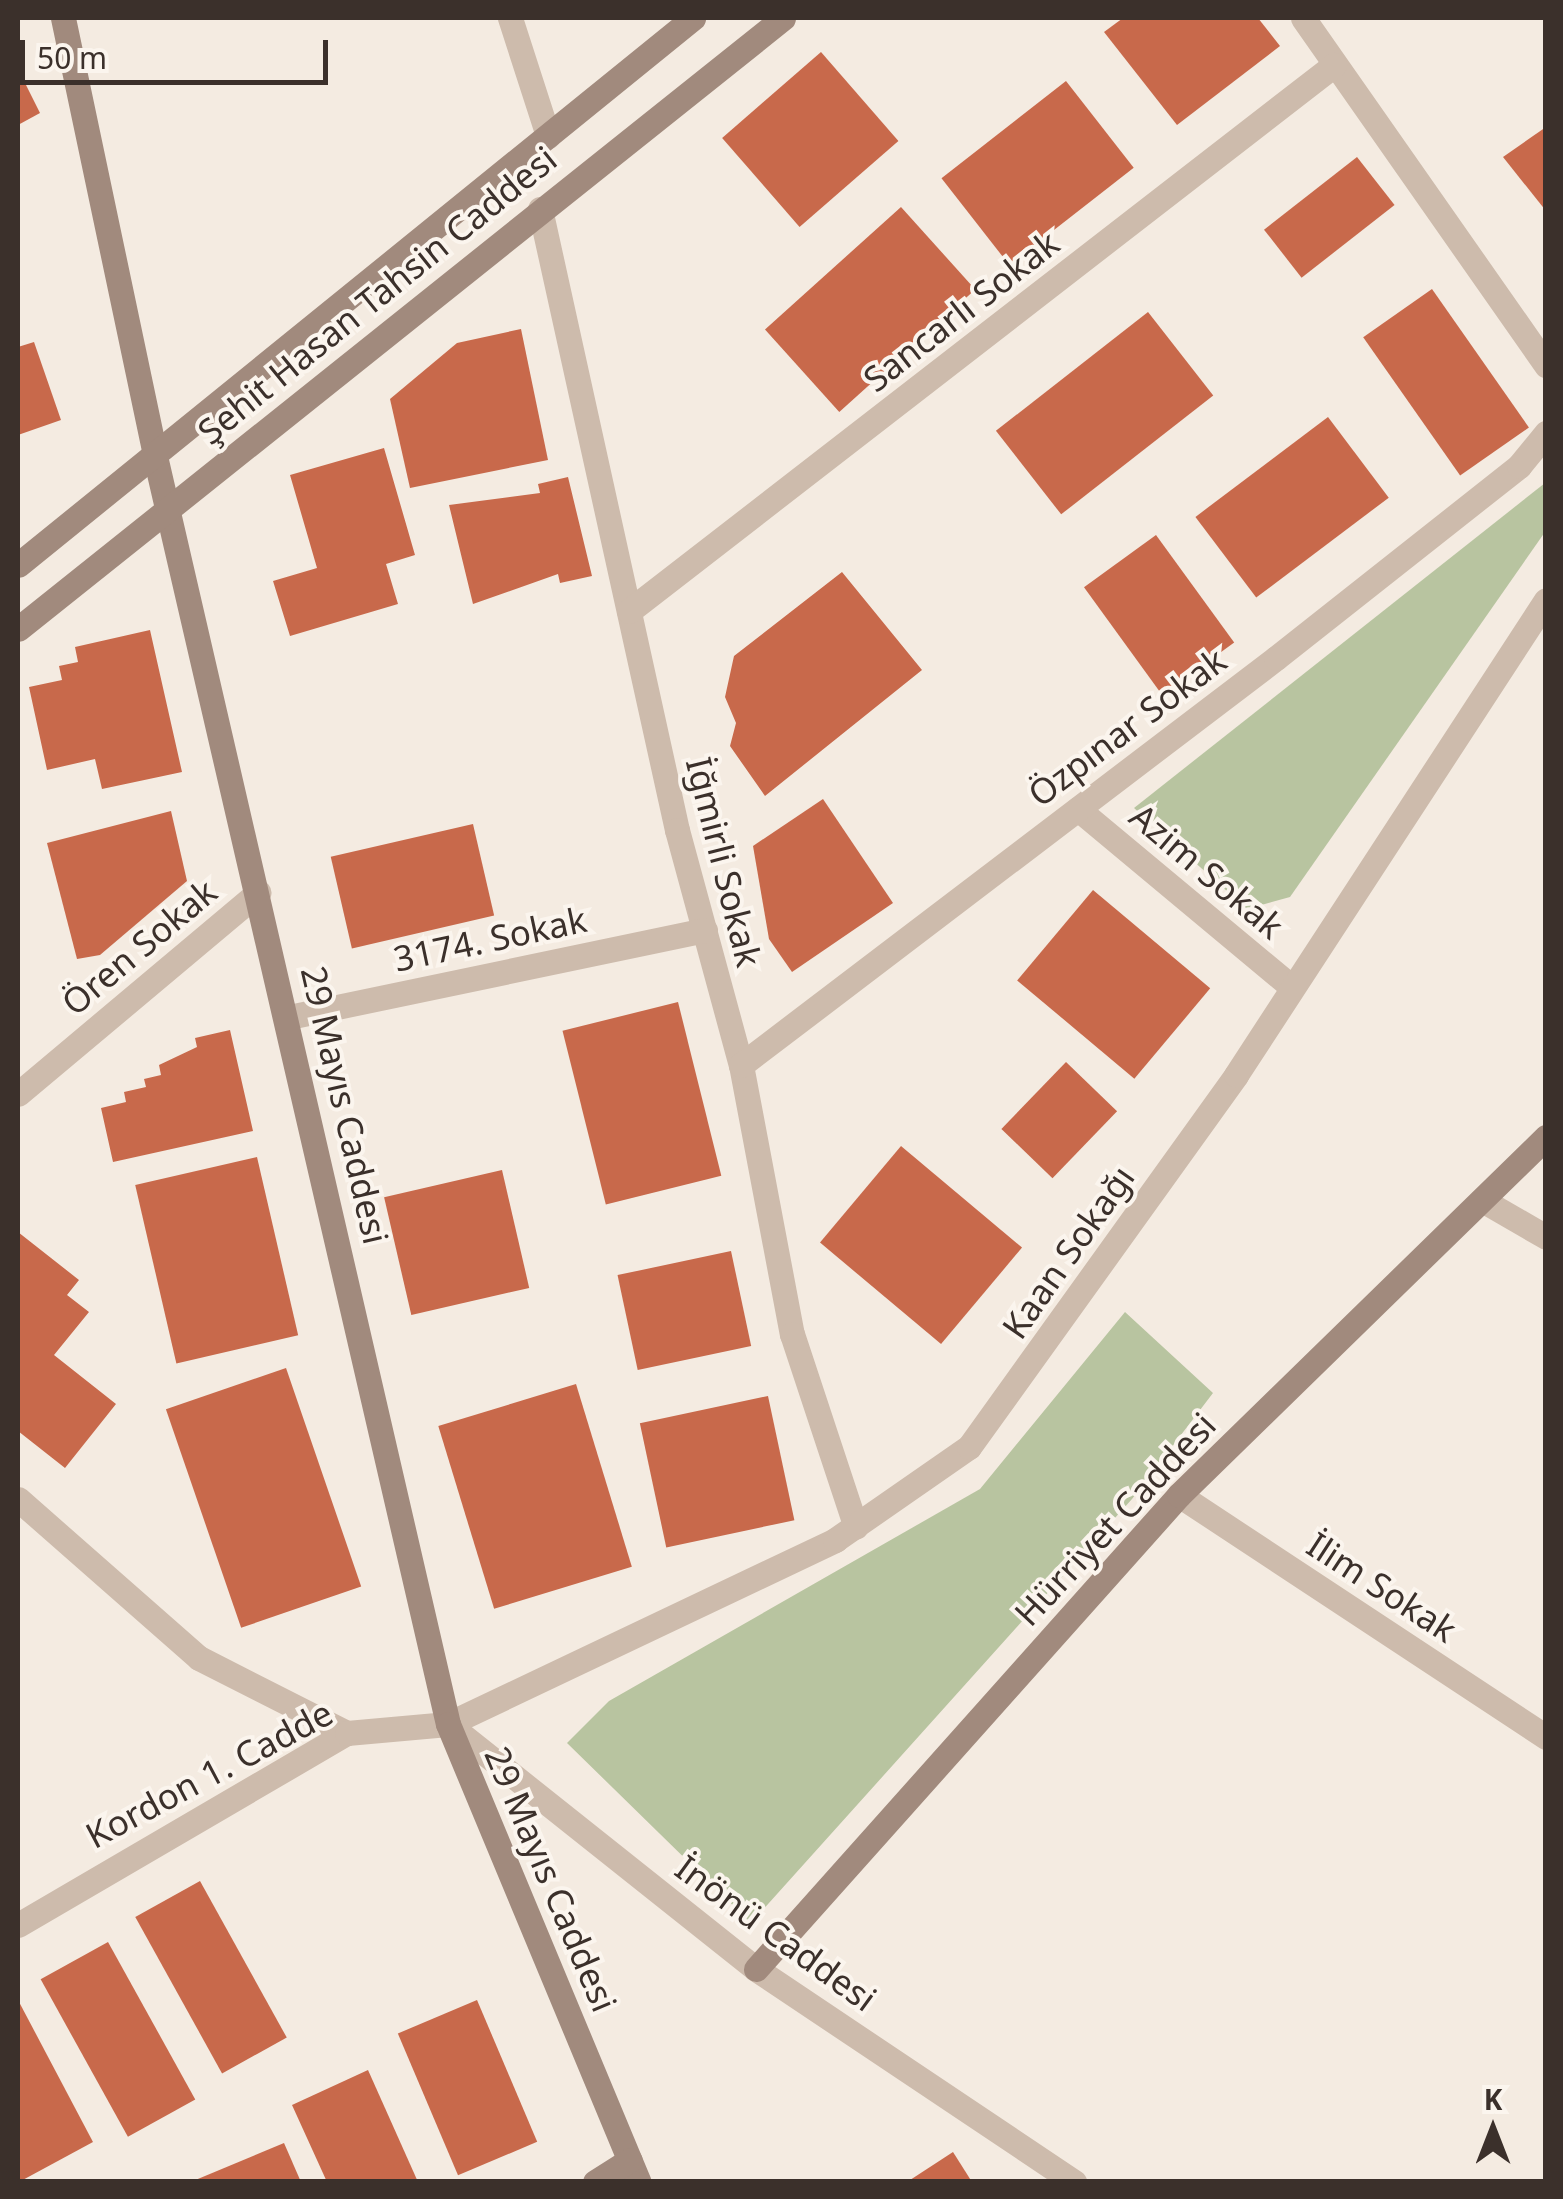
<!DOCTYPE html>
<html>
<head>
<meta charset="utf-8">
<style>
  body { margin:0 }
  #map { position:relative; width:1563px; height:2199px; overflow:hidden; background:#f4ebe1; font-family:"Noto Sans",sans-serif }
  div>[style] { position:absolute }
  .green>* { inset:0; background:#b8c4a0 }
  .building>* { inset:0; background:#c8694b; transform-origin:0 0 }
  .street>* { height:25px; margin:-12.5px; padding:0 12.5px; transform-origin:12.5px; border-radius:12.5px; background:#cdbbac }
  .secondary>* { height:25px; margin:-12.5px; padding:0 12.5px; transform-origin:12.5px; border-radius:12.5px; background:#a18a7d }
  span { translate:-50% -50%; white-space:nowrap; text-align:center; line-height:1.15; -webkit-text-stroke:8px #fbf5ee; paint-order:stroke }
  .street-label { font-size:35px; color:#3b302b }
  .frame { position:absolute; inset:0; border:20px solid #3b302b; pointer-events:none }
  .north { position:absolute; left:1443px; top:2079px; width:100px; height:100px; -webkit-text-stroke:8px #fbf5ee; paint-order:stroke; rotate:0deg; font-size:28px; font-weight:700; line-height:40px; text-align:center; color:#3b302b }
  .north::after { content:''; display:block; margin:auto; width:35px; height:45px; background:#3b302b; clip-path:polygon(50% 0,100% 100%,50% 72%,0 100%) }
  .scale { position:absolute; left:20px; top:40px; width:308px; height:45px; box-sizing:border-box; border:5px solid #3b302b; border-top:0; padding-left:12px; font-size:30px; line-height:35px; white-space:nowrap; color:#3b302b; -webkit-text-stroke:8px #fbf5ee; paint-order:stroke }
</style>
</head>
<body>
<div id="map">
  <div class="green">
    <i style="clip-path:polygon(1545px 483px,1545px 532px,1290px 897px,1247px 909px,1134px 808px)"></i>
    <i style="clip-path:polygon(1125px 1312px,1213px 1393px,1132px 1499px,751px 1923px,567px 1743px,609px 1701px,980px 1489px)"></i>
  </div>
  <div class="building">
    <i style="clip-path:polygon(1123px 18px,1258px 18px,1280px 46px,1177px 125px,1104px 32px)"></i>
    <i style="left:821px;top:52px;width:118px;height:131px;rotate:49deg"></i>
    <i style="clip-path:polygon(18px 69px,40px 113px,18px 125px)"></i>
    <i style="left:1066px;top:81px;width:110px;height:158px;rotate:52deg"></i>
    <i style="clip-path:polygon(1546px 127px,1546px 211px,1503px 157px)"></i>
    <i style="left:1357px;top:157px;width:61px;height:118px;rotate:52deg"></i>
    <i style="left:901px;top:207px;width:111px;height:183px;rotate:48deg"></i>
    <i style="left:1432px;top:289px;width:169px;height:84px;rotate:55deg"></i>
    <i style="left:1148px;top:312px;width:106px;height:193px;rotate:52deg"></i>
    <i style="clip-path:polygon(521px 329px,548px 460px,410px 488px,390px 399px,457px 343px)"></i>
    <i style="clip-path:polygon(34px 342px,61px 420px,18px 435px,18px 347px)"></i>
    <i style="left:1328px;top:417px;width:101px;height:166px;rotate:53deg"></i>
    <i style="clip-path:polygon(384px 448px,415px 555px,386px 564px,398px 604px,290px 636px,273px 581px,317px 568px,290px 475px)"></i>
    <i style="clip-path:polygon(568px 477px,592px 576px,560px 583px,558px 574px,473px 604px,449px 505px,540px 493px,538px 484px)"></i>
    <i style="left:1156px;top:535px;width:133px;height:89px;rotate:54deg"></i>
    <i style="clip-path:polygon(842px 572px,922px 670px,765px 796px,730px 746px,736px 723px,725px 697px,734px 656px)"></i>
    <i style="clip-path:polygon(150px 630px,182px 772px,102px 789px,95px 759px,47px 770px,29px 687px,62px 680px,59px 666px,78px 662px,75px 647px)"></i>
    <i style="clip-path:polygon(823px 799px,893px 903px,792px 972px,769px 939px,753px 846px)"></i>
    <i style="clip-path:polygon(171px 811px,187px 881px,100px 955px,77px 959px,47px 843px)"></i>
    <i style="left:473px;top:824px;width:94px;height:146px;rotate:77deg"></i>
    <i style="left:1093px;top:890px;width:153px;height:118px;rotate:40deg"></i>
    <i style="left:678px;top:1002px;width:179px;height:119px;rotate:76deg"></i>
    <i style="clip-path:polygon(230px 1030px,253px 1131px,113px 1162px,101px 1108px,126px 1102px,124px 1092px,146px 1087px,144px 1079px,161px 1075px,159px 1065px,197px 1047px,195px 1038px)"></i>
    <i style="left:1066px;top:1062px;width:71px;height:93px;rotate:44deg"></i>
    <i style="left:901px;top:1146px;width:158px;height:126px;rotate:40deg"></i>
    <i style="left:257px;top:1157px;width:183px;height:125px;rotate:77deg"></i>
    <i style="left:502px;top:1170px;width:121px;height:121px;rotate:77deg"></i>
    <i style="clip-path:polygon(18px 1232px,79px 1280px,67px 1295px,89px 1312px,54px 1355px,116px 1404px,65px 1468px,18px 1431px)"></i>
    <i style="left:731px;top:1251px;width:97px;height:116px;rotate:78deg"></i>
    <i style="left:286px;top:1368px;width:231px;height:127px;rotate:71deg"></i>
    <i style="left:576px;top:1384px;width:191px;height:144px;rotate:73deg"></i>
    <i style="left:768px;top:1396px;width:127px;height:131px;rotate:78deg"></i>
    <i style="left:200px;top:1881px;width:179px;height:74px;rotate:61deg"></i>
    <i style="left:108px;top:1942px;width:180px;height:77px;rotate:61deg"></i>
    <i style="clip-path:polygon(18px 2000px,93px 2142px,19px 2182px,18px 2182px)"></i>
    <i style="left:477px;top:2000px;width:154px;height:86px;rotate:67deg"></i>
    <i style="clip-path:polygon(368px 2070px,418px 2182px,327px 2182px,292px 2105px)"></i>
    <i style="clip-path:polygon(284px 2143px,301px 2182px,193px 2182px,193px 2181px)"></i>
    <i style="clip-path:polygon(953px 2152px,972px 2182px,907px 2182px)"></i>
  </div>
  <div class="street">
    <i style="left:510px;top:18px;width:124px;rotate:72.1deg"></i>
    <i style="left:1303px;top:18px;width:424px;rotate:55deg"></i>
    <i style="left:540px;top:209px;width:636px;rotate:77.56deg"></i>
    <i style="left:677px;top:830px;width:244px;rotate:74.8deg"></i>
    <i style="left:741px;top:1065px;width:274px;rotate:79.3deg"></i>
    <i style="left:792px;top:1334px;width:203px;rotate:71.7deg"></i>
    <i style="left:629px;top:611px;width:892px;rotate:-37.76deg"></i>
    <i style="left:1078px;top:809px;width:278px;rotate:39.8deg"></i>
    <i style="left:289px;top:1017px;width:425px;rotate:-11.8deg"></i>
    <i style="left:741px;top:1065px;width:672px;rotate:-37.26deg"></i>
    <i style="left:1276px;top:658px;width:310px;rotate:-38.3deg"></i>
    <i style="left:1519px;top:466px;width:43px;rotate:-50.7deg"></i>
    <i style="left:18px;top:1094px;width:314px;rotate:-40deg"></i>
    <i style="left:1482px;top:1200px;width:74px;rotate:30deg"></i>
    <i style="left:1179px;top:1495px;width:440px;rotate:33.4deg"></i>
    <i style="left:18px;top:1499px;width:241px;rotate:41.3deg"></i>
    <i style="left:199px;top:1658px;width:166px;rotate:26.9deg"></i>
    <i style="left:448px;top:1724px;width:394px;rotate:38.5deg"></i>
    <i style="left:756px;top:1969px;width:383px;rotate:33.8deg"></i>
    <i style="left:18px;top:1925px;width:381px;rotate:-30.3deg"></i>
    <i style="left:347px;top:1733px;width:101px;rotate:-5.1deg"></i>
    <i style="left:448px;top:1724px;width:429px;rotate:-25.4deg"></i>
    <i style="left:835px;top:1540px;width:163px;rotate:-34.8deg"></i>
    <i style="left:969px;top:1447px;width:458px;rotate:-54.3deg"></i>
    <i style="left:1236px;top:1075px;width:567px;rotate:-56.87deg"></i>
  </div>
  <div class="secondary">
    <i style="left:63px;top:18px;width:448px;rotate:78.1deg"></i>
    <i style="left:155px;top:456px;width:1301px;rotate:76.99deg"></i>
    <i style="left:448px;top:1724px;width:496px;rotate:67.4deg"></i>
    <i style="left:18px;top:565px;width:869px;rotate:-39.02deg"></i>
    <i style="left:18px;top:629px;width:979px;rotate:-38.61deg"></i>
    <i style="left:756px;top:1969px;width:635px;rotate:-48.25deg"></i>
    <i style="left:1179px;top:1495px;width:513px;rotate:-44.29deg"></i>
    <i style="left:595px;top:2182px;width:41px;rotate:-32.2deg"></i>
  </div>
  <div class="street-label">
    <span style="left:377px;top:295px;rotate:-39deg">Şehit Hasan Tahsin Caddesi</span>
    <span style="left:961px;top:311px;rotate:-38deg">Sancarlı Sokak</span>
    <span style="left:1127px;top:727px;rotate:-37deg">Özpınar Sokak</span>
    <span style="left:724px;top:862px;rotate:76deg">İğmirli Sokak</span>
    <span style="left:1207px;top:871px;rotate:40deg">Azim Sokak</span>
    <span style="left:490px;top:939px;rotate:-12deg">3174. Sokak</span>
    <span style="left:139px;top:947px;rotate:-40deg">Ören Sokak</span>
    <span style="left:345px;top:1105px;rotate:77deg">29 Mayıs Caddesi</span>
    <span style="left:1068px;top:1252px;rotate:-55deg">Kaan Sokağı</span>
    <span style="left:1115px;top:1519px;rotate:-47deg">Hürriyet Caddesi</span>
    <span style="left:1382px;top:1587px;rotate:33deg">İlim Sokak</span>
    <span style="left:209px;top:1774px;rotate:-28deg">Kordon 1. Cadde</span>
    <span style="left:551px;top:1879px;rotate:67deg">29 Mayıs Caddesi</span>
    <span style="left:776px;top:1933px;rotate:36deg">İnönü Caddesi</span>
  </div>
  <div class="frame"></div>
  <div class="north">K</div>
  <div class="scale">50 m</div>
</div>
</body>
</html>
